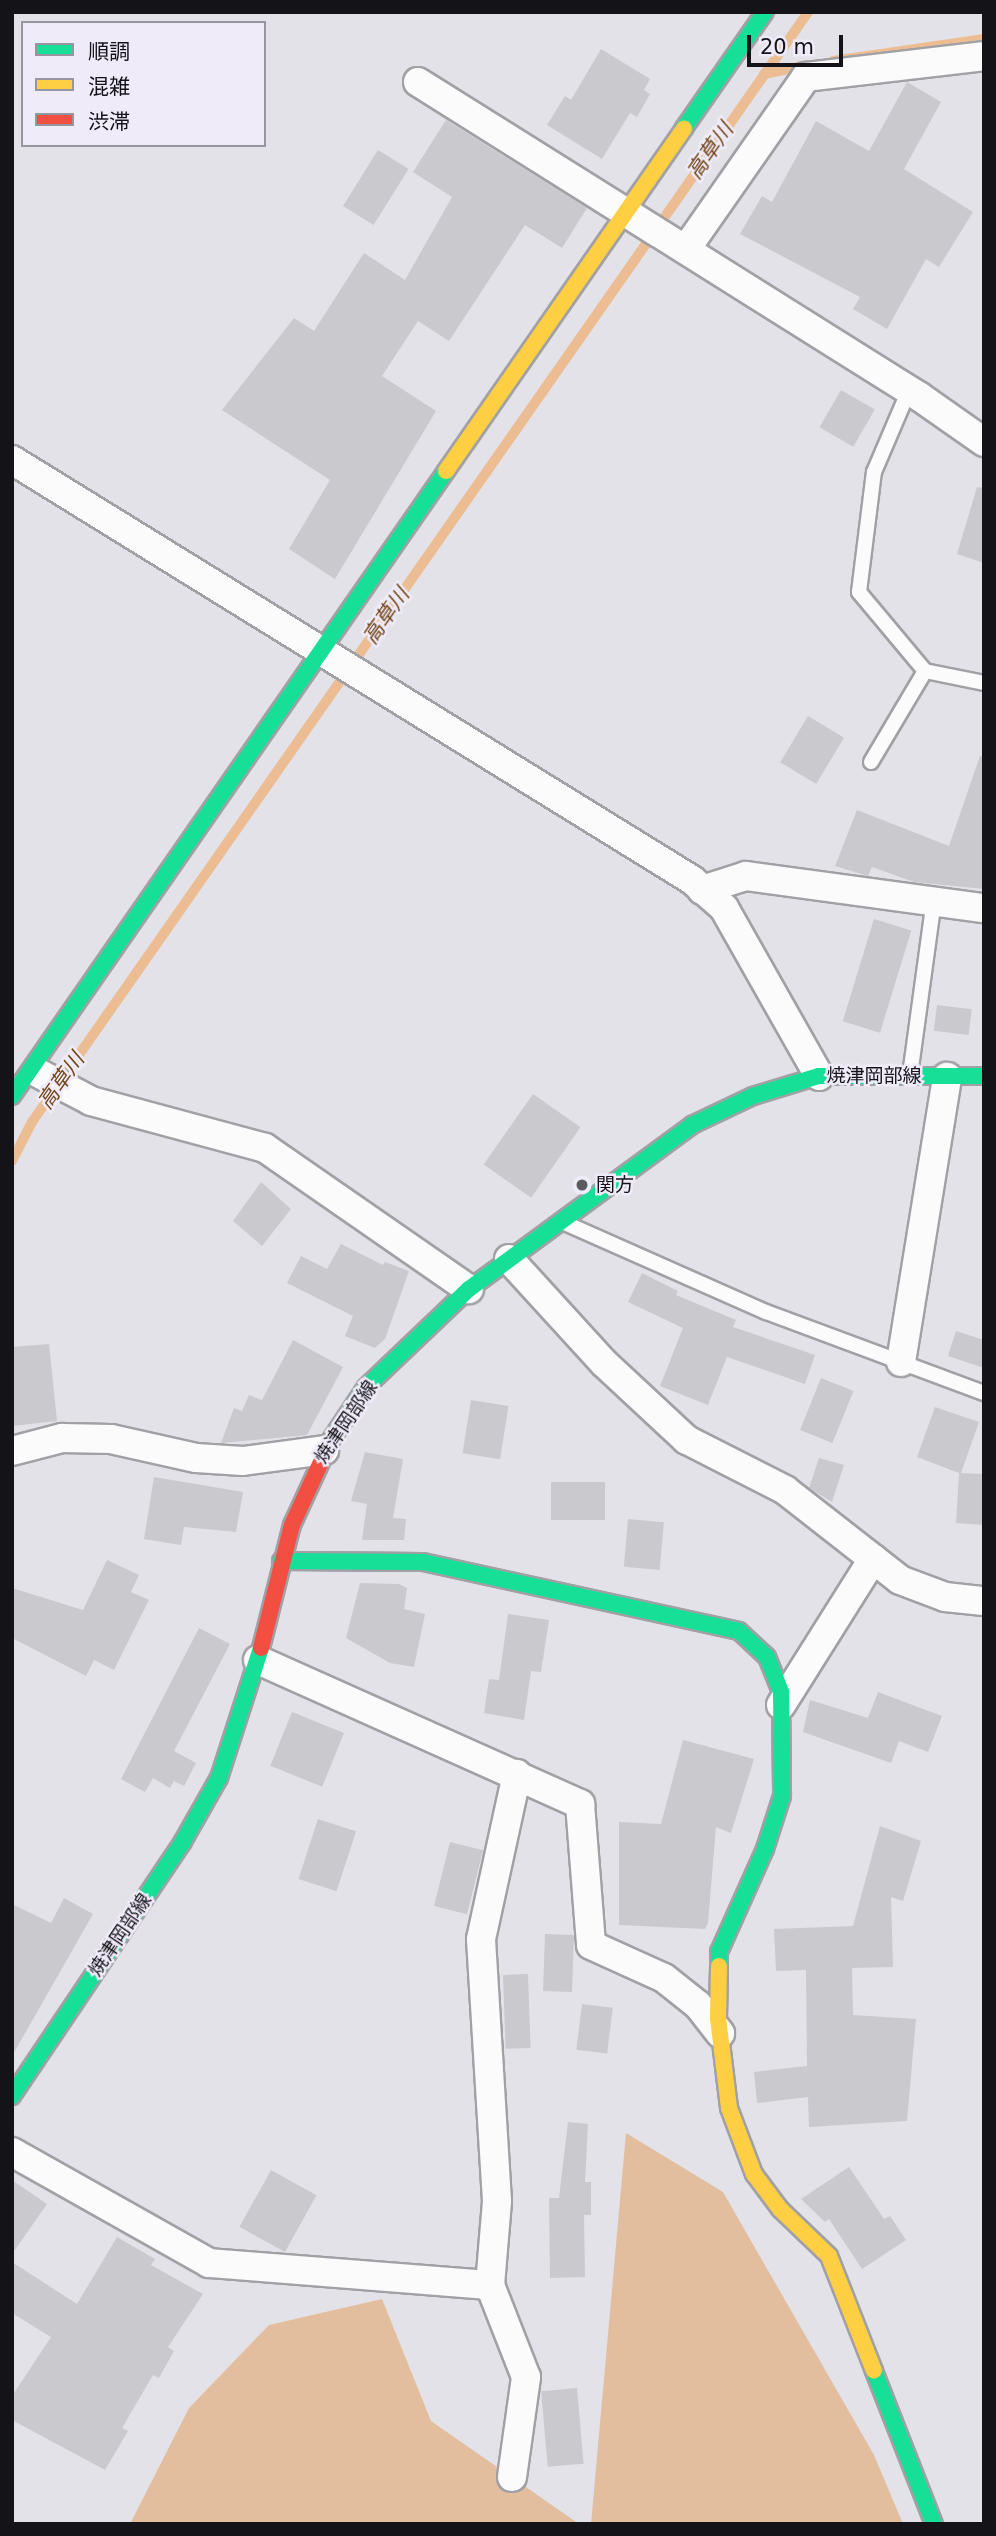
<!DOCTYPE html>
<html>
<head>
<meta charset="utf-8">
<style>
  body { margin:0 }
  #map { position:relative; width:996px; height:2536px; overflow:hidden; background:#e3e2e8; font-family:"DejaVu Sans","Noto Sans JP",sans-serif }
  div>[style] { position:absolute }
  .forest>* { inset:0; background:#e3be9e }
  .stream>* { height:10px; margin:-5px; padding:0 5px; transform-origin:5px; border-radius:5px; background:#ecbd93 }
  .building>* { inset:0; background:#cac9ce; transform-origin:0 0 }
  .roads { filter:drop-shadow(2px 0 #a1a1a5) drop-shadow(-2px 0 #a1a1a5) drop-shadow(0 2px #a1a1a5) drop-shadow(0 -2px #a1a1a5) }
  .lane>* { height:14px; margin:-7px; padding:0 7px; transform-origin:7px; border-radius:7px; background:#fbfbfc }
  .street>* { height:28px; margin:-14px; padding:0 14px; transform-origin:14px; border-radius:14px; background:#fbfbfc }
  .fast>* { height:16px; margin:-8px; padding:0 8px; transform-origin:8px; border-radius:8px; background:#16e098 }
  .slow>* { height:16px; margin:-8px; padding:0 8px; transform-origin:8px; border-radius:8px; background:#ffcf43 }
  .jam>* { height:16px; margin:-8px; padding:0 8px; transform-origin:8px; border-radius:8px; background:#f24e42 }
  .dots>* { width:19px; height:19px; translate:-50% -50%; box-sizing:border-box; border:4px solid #efebf9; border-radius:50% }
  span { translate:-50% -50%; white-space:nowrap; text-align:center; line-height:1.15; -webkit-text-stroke:5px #efebf9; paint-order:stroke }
  .street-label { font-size:19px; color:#141318 }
  .poi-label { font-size:19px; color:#141318 }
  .left { translate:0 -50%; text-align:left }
  .water-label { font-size:21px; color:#714516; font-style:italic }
  .frame { position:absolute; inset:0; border:14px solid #141318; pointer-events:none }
  .legend { position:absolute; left:21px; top:21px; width:245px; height:126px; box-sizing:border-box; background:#efebf9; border:2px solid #97959f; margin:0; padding:9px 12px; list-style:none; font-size:21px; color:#141318 }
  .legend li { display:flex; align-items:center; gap:14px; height:35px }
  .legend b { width:35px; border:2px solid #97959f }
  .scale { position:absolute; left:747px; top:35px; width:96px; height:32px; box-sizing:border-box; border:4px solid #141318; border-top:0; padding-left:9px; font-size:21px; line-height:24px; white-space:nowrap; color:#141318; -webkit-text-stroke:5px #efebf9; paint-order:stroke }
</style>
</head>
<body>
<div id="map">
  <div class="forest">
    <i style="clip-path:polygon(626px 2133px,723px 2192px,874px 2455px,903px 2524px,591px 2524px)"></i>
    <i style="clip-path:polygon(382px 2299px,431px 2421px,579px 2524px,130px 2524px,189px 2408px,269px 2325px)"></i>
  </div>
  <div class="stream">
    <i style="left:833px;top:61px;width:153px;rotate:-8.3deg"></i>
    <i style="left:764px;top:74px;width:45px;rotate:-11.6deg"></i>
    <i style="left:12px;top:1161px;width:44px;rotate:-62.9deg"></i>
    <i style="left:32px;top:1122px;width:1354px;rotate:-55.04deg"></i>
  </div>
  <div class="building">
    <i style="clip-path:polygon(601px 49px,650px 79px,644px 90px,650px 94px,637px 117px,630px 113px,602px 159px,547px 125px,565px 96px,571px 100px)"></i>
    <i style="clip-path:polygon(907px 82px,941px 102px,904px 169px,973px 212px,939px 267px,926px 259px,887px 329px,853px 309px,860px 297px,740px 234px,762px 196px,772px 202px,816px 121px,869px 151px)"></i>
    <i style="clip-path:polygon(446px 120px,587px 208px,562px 248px,525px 225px,449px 341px,418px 321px,382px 376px,436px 411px,335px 579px,289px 549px,330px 480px,222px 410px,294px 318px,314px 331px,364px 253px,405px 280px,452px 197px,413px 172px)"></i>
    <i style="left:378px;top:150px;width:36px;height:66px;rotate:32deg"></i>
    <i style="left:841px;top:390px;width:39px;height:43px;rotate:30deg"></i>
    <i style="clip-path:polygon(977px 487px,984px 488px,984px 563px,957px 554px)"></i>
    <i style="left:808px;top:716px;width:42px;height:54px;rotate:31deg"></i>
    <i style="clip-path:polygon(980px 756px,984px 757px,984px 889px,914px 882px,872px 867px,868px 876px,835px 866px,857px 810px,949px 846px)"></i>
    <i style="left:874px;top:919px;width:39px;height:107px;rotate:17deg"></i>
    <i style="left:937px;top:1005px;width:35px;height:26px;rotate:7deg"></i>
    <i style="left:533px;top:1094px;width:58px;height:86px;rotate:35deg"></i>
    <i style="clip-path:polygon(261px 1182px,291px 1209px,262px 1246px,233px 1221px)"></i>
    <i style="clip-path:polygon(341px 1244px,383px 1265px,385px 1262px,409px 1271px,385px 1339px,375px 1348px,345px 1336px,353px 1316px,287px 1283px,301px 1256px,327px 1269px)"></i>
    <i style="clip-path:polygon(642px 1273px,678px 1291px,676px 1295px,736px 1320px,733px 1327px,815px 1355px,805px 1384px,727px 1357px,708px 1405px,660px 1386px,683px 1328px,628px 1302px)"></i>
    <i style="clip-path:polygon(956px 1331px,984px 1340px,984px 1368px,948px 1356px)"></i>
    <i style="clip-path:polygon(293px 1340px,343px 1367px,307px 1435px,221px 1443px,234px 1408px,242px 1411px,249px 1395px,262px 1400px)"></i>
    <i style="clip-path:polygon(49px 1344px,57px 1421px,12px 1426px,12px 1347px)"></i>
    <i style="left:821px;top:1378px;width:35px;height:56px;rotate:22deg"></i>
    <i style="left:471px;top:1400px;width:38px;height:54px;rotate:9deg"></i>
    <i style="clip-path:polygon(935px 1407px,979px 1422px,961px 1473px,984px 1474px,984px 1525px,956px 1523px,959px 1473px,917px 1457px)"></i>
    <i style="clip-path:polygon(365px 1452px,403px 1459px,393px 1518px,406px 1519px,404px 1540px,362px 1540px,367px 1504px,351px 1501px)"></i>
    <i style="clip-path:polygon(819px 1458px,844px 1465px,832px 1502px,809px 1488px)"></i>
    <i style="clip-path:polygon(154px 1477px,243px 1492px,236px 1532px,184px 1527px,181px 1545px,144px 1539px)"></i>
    <i style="left:551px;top:1482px;width:54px;height:38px"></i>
    <i style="left:628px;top:1519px;width:36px;height:48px;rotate:5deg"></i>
    <i style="clip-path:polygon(107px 1560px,139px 1575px,131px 1592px,149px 1600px,114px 1670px,94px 1660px,86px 1676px,12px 1638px,12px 1588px,83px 1610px)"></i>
    <i style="clip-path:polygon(360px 1583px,399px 1584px,407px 1588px,404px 1609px,425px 1614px,414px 1667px,390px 1663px,346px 1638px)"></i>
    <i style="clip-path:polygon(508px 1614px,549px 1620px,541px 1672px,531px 1671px,524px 1720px,484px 1713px,489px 1679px,499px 1680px)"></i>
    <i style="clip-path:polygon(199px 1628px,230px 1644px,174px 1751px,196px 1763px,184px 1786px,174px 1781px,170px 1788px,153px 1778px,145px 1792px,121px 1779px)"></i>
    <i style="clip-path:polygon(878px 1692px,942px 1716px,928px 1752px,899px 1741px,891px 1763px,803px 1732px,810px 1700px,868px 1718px)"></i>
    <i style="left:292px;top:1712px;width:56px;height:58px;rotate:22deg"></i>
    <i style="clip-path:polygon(683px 1740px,754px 1759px,731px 1833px,716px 1827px,708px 1923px,705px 1929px,619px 1925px,619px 1822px,661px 1824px)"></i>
    <i style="left:318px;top:1819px;width:40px;height:63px;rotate:18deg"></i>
    <i style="clip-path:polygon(880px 1826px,921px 1841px,903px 1901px,891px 1897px,893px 1967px,852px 1968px,853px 2015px,916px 2019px,907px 2121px,809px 2127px,808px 2097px,757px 2103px,754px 2072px,807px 2066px,806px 1970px,776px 1971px,774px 1929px,853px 1926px)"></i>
    <i style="left:450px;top:1842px;width:34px;height:66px;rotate:14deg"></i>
    <i style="clip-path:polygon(64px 1898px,93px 1914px,12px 2056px,12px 1904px,51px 1923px)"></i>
    <i style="left:545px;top:1934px;width:29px;height:57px;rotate:2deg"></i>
    <i style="left:528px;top:1974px;width:74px;height:25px;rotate:88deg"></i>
    <i style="left:582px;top:2004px;width:31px;height:46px;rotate:7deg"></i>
    <i style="clip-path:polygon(568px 2122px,588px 2124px,585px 2182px,591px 2182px,591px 2215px,584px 2215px,585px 2277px,550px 2278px,549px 2198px,559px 2198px)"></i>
    <i style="clip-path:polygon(849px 2167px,884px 2219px,890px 2216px,906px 2240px,862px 2269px,829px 2219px,825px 2222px,801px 2199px)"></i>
    <i style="left:271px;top:2170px;width:52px;height:65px;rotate:29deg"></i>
    <i style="clip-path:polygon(12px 2180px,47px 2204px,12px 2254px)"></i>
    <i style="clip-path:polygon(117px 2237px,155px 2259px,151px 2265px,203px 2294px,168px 2347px,174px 2351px,159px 2378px,153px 2375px,122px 2428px,128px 2431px,105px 2470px,12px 2420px,12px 2396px,51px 2337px,12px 2313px,12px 2262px,77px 2304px)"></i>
    <i style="left:577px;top:2388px;width:76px;height:36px;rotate:85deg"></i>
  </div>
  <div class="roads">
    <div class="lane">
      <i style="left:925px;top:671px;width:60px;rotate:11.5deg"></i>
      <i style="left:871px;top:762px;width:106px;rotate:-59.3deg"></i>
      <i style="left:925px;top:671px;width:103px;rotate:-129.9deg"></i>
      <i style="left:859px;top:592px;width:121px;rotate:-82.9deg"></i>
      <i style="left:874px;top:472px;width:89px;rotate:-66.9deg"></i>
      <i style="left:910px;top:1075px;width:177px;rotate:-82.2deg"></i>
      <i style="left:565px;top:1223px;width:220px;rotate:23.9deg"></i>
      <i style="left:766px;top:1312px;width:233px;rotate:20.4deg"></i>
    </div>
    <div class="street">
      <i style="left:418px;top:82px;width:593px;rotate:32.11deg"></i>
      <i style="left:920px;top:397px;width:78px;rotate:35.1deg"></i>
      <i style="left:686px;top:249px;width:210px;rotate:-55.1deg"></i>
      <i style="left:806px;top:77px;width:179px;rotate:-6.7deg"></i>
      <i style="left:12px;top:460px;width:799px;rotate:31.7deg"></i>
      <i style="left:692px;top:880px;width:43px;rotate:41.2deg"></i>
      <i style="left:724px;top:908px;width:193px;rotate:60.5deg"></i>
      <i style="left:702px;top:890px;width:46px;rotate:-17.7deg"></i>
      <i style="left:746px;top:876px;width:240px;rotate:7.7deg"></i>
      <i style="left:38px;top:1073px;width:60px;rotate:27.8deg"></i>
      <i style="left:91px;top:1101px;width:180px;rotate:15.1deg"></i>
      <i style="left:265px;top:1148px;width:248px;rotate:34.7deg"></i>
      <i style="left:509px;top:1259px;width:141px;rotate:47.6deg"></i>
      <i style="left:604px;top:1363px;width:113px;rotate:42.9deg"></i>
      <i style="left:687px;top:1440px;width:110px;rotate:27deg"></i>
      <i style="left:785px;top:1490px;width:146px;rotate:38deg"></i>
      <i style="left:900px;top:1580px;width:48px;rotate:20.7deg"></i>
      <i style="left:945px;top:1597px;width:39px;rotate:6deg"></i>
      <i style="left:901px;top:1362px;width:289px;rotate:-80.8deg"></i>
      <i style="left:12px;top:1451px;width:52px;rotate:-14.6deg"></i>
      <i style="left:62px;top:1438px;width:49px;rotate:1.2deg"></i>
      <i style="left:111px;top:1439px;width:87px;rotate:12.6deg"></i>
      <i style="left:196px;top:1458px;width:47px;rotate:3.7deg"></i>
      <i style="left:243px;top:1461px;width:82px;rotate:-7.7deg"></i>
      <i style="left:258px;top:1660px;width:353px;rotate:24.1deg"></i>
      <i style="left:580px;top:1804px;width:141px;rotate:85.5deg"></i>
      <i style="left:591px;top:1945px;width:80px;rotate:24.3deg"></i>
      <i style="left:664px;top:1978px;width:43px;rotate:38.5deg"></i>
      <i style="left:698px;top:2005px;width:36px;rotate:52deg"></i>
      <i style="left:781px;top:1705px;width:173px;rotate:-57.8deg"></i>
      <i style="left:12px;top:2152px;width:226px;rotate:29.4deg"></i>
      <i style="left:209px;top:2263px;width:282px;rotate:4.5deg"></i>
      <i style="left:512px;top:2477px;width:101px;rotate:-82deg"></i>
      <i style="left:526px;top:2377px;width:99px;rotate:-111.4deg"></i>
      <i style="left:490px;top:2285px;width:84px;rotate:-85.2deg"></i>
      <i style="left:497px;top:2201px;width:262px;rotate:-93.5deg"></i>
      <i style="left:481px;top:1939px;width:169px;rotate:-77.7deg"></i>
    </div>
    <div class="fast">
      <i style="left:684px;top:128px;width:141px;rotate:-55.1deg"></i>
      <i style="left:12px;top:1096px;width:761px;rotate:-55.22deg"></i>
      <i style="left:332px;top:1438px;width:61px;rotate:-56.3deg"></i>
      <i style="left:366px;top:1387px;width:142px;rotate:-43.6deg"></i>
      <i style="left:469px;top:1289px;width:277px;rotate:-36.3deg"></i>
      <i style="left:692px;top:1125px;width:68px;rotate:-25.4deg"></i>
      <i style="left:753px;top:1096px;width:69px;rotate:-16.9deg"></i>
      <i style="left:819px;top:1076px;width:165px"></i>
      <i style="left:281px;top:1561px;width:142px;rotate:0.4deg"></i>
      <i style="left:423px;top:1562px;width:323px;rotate:12.3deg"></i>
      <i style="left:739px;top:1631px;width:38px;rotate:43deg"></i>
      <i style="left:767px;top:1657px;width:38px;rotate:68deg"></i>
      <i style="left:781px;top:1692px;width:104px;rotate:89.4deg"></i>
      <i style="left:782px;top:1796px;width:56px;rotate:107.8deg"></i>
      <i style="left:765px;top:1849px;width:113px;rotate:114.1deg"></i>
      <i style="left:719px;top:1952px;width:14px;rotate:90deg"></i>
      <i style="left:12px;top:2096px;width:305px;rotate:-56.1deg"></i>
      <i style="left:182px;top:1843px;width:75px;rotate:-60.4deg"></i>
      <i style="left:219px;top:1778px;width:137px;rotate:-72.1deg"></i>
      <i style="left:874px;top:2371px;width:164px;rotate:68.6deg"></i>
    </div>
    <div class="slow">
      <i style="left:446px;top:471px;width:417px;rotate:-55.2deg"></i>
      <i style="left:719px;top:1966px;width:52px;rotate:91.1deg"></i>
      <i style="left:718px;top:2018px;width:91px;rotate:83deg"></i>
      <i style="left:729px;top:2108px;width:71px;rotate:69.3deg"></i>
      <i style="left:754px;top:2174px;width:44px;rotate:53.4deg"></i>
      <i style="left:780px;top:2209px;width:68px;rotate:43.8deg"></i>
      <i style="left:829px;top:2256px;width:123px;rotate:68.6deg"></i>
    </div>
    <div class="jam">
      <i style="left:261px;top:1648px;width:127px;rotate:-75.9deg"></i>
      <i style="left:292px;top:1525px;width:96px;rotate:-65.3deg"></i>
    </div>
  </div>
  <div class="dots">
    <i style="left:582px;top:1185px;background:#5c5b61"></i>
  </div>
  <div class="street-label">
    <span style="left:874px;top:1076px">焼津岡部線</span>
    <span style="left:346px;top:1422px;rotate:-56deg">焼津岡部線</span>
    <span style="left:120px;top:1935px;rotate:-56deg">焼津岡部線</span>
  </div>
  <div class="poi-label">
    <span class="left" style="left:596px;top:1185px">関方</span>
  </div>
  <div class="water-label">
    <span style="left:710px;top:151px;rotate:-55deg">高草川</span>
    <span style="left:386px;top:616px;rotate:-55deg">高草川</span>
    <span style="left:61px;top:1081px;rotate:-55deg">高草川</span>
  </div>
  <div class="frame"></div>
  <ul class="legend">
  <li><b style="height:9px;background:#16e098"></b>順調</li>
  <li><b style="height:9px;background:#ffcf43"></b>混雑</li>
  <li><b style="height:9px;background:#f24e42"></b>渋滞</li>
  </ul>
  <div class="scale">20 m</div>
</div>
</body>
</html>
